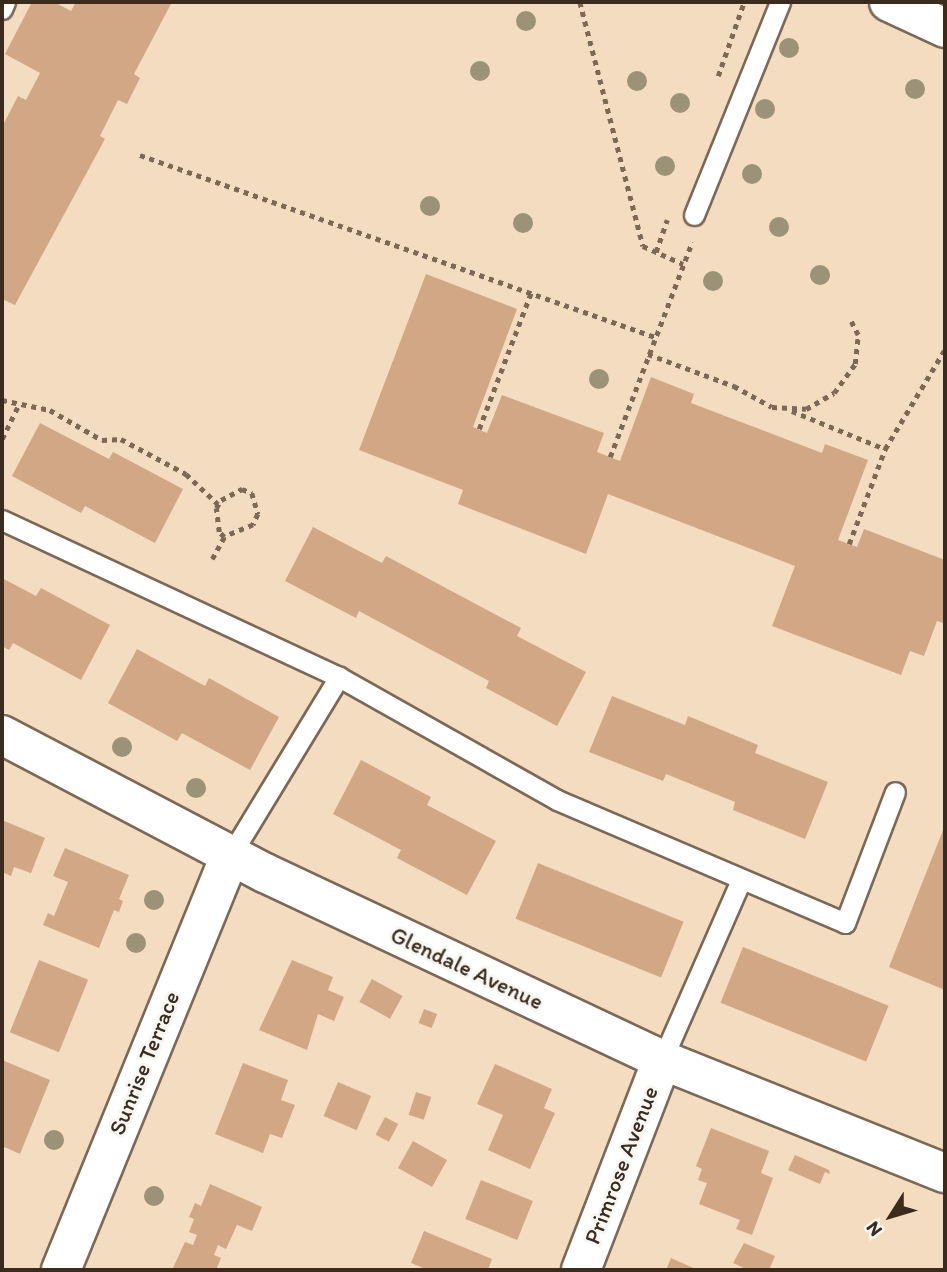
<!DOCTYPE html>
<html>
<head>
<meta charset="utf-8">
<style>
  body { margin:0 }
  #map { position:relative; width:947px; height:1272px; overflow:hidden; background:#f4dcc0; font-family:Itim,sans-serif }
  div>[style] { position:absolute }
  .building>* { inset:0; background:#d2a786; transform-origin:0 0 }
  .path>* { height:4.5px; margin-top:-2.25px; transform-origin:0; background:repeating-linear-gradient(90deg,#7c6857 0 5px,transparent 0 10px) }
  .roads { filter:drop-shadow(2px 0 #7c6857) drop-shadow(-2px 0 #7c6857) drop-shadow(0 2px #7c6857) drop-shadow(0 -2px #7c6857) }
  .lane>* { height:19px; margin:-9.5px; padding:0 9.5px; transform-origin:9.5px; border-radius:9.5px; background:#fff }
  .street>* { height:38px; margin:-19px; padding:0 19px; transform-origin:19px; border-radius:19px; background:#fff }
  .secondary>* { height:38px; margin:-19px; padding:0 19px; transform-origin:19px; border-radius:19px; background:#fff }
  .trees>* { width:20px; height:20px; margin:-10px; border-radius:50%; background:#9b9277 }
  span { translate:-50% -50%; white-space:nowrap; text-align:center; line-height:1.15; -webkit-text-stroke:6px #f6f6f2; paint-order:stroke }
  .street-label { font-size:23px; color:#3b2a1e }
  .frame { position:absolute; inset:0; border:4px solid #3b2a1e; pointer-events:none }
  .north { position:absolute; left:856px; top:1181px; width:70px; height:70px; -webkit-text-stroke:5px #f6f6f2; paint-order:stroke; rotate:233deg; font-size:19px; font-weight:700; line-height:28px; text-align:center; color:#3b2a1e }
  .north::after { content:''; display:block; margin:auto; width:24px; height:32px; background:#3b2a1e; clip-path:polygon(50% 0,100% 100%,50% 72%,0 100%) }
</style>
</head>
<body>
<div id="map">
  <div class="building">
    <i style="clip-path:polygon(32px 2px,54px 2px,71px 11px,76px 2px,172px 2px,134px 74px,140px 78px,127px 104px,118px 100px,100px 136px,105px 139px,15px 305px,2px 299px,2px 127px,18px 96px,26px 100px,40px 73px,5px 54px)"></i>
    <i style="clip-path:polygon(426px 274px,517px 309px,473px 427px,487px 433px,502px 395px,604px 433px,597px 452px,620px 461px,651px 377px,694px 394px,691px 403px,822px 453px,825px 444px,868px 460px,838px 540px,857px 547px,864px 529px,945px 560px,945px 616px,943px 623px,937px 621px,924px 656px,910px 651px,901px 675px,772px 626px,795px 566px,608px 494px,586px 554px,458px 504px,463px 490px,359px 450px)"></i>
    <i style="clip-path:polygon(40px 423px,109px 459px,113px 452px,183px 489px,155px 543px,85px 506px,81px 513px,12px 476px)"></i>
    <i style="clip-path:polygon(313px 527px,382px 563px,386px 556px,521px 628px,517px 636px,586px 672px,557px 726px,486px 688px,489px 681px,359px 611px,356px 618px,285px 581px)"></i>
    <i style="clip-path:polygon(2px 578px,36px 596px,41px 588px,110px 625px,81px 680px,13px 643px,9px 650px,2px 646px)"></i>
    <i style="clip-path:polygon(137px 649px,205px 686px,209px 678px,279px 717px,250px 770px,182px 733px,177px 741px,108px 703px)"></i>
    <i style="clip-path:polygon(612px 696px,685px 725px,688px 716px,758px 745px,755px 753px,828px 782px,805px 839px,733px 810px,735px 802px,666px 774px,663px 781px,589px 752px)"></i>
    <i style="clip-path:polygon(361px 760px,431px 797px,427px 805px,496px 841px,467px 895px,397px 858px,401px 850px,333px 814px)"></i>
    <i style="clip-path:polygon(2px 820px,45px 838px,31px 873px,14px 867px,11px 876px,2px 872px)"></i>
    <i style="clip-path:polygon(945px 825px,945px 990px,889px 967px)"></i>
    <i style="clip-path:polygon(65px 848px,129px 875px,119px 899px,123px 901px,119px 912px,114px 910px,99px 948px,43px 925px,48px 913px,54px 916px,68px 882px,53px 876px)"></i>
    <i style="left:538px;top:863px;width:157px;height:60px;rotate:22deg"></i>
    <i style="left:743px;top:947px;width:157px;height:60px;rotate:22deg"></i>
    <i style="left:39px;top:960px;width:53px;height:78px;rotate:22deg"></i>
    <i style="clip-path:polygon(292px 960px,333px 977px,328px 990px,344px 997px,334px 1021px,318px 1014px,307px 1050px,259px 1030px)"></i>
    <i style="left:372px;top:979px;width:35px;height:26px;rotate:29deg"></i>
    <i style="left:424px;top:1009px;width:14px;height:15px;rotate:21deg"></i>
    <i style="clip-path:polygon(2px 1060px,50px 1080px,20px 1154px,2px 1146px)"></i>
    <i style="clip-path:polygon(243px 1063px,288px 1080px,281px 1100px,295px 1105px,282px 1138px,270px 1134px,263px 1153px,215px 1134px)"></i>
    <i style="clip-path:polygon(495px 1064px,552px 1089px,544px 1108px,555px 1113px,530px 1169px,488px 1150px,503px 1115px,477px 1104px)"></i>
    <i style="left:338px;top:1082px;width:36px;height:37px;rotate:23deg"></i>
    <i style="left:416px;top:1092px;width:16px;height:24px;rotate:18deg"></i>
    <i style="left:385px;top:1117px;width:15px;height:20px;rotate:28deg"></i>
    <i style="clip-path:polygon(711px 1128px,769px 1151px,761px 1173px,773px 1178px,752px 1235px,736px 1229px,740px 1220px,699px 1204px,707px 1183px,698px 1180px,702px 1169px,696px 1166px)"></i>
    <i style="left:413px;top:1141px;width:39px;height:31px;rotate:29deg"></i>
    <i style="clip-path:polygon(795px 1155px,829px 1170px,830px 1174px,825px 1172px,820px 1184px,788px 1170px)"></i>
    <i style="left:481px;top:1180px;width:56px;height:42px;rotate:22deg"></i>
    <i style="clip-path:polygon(210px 1184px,262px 1207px,252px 1231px,237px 1225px,226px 1249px,218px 1245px,214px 1255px,221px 1258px,216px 1270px,172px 1270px,185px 1242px,193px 1245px,197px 1235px,189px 1232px,194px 1219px,189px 1217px,195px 1203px,201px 1206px)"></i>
    <i style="clip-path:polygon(424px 1231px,492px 1259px,488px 1270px,428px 1270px,411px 1263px)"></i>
    <i style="clip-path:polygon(744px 1243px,775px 1256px,769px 1270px,748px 1270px,733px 1263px)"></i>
    <i style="clip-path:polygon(671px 1258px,698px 1270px,666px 1270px)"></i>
  </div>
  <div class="path">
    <i style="left:580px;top:2px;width:252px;rotate:75.5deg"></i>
    <i style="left:643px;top:246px;width:44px;rotate:24.2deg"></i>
    <i style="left:718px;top:76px;width:78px;rotate:-70.6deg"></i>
    <i style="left:140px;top:155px;width:546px;rotate:19.46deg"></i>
    <i style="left:656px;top:252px;width:34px;rotate:-71deg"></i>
    <i style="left:648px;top:354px;width:92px;rotate:20.4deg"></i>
    <i style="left:734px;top:386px;width:43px;rotate:28.9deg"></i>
    <i style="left:772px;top:407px;width:34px;rotate:3deg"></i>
    <i style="left:806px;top:409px;width:32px;rotate:-30deg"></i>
    <i style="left:834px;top:393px;width:36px;rotate:-54deg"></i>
    <i style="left:855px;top:364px;width:29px;rotate:-84deg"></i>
    <i style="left:858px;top:335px;width:18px;rotate:-117deg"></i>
    <i style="left:2px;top:400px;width:49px;rotate:11.8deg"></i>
    <i style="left:50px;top:410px;width:60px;rotate:30deg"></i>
    <i style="left:102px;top:440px;width:19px;rotate:-3deg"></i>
    <i style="left:121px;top:439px;width:74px;rotate:28.3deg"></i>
    <i style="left:186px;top:474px;width:44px;rotate:43.2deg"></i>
    <i style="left:792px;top:411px;width:100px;rotate:22.2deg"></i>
    <i style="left:479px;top:429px;width:146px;rotate:-69.1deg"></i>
    <i style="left:2px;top:439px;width:39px;rotate:-64deg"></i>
    <i style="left:610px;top:457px;width:230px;rotate:-69.1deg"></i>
    <i style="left:849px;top:544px;width:102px;rotate:-69.2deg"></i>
    <i style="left:885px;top:449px;width:117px;rotate:-59deg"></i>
    <i style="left:212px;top:559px;width:25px;rotate:-61deg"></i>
    <i style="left:224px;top:537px;width:7px;rotate:-135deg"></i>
    <i style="left:219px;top:532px;width:24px;rotate:-97deg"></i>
    <i style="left:216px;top:508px;width:9px;rotate:-58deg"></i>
    <i style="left:221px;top:500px;width:24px;rotate:-28deg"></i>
    <i style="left:242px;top:489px;width:11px;rotate:22deg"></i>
    <i style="left:252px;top:493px;width:22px;rotate:74deg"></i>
    <i style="left:258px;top:514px;width:12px;rotate:114deg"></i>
    <i style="left:253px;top:525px;width:31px;rotate:158deg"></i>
  </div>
  <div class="roads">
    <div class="lane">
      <i style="left:2px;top:9px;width:8px;rotate:-67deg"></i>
      <i style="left:694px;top:215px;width:230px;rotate:-68deg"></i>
      <i style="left:2px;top:520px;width:372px;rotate:25deg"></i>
      <i style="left:230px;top:856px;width:210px;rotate:-58.7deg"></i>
      <i style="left:339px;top:677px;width:250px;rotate:29.4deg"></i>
      <i style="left:557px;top:800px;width:313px;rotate:23.1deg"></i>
      <i style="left:845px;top:923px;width:140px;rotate:-69.1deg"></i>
      <i style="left:662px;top:1060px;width:197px;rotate:-66.3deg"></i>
    </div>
    <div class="street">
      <i style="left:2px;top:735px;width:297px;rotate:27.7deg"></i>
      <i style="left:265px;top:873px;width:439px;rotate:25.2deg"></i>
      <i style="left:662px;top:1060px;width:305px;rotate:21.8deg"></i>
      <i style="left:61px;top:1270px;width:447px;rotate:-67.8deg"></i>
      <i style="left:581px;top:1270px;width:225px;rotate:-68.9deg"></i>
    </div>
    <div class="secondary">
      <i style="left:889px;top:2px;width:62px;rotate:24.9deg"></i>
    </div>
  </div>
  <div class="trees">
    <i style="left:526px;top:21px"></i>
    <i style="left:789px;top:48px"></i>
    <i style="left:480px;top:71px"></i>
    <i style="left:637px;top:81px"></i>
    <i style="left:915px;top:89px"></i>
    <i style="left:680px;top:103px"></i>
    <i style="left:765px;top:109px"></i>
    <i style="left:665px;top:166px"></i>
    <i style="left:752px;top:174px"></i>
    <i style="left:430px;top:206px"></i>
    <i style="left:523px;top:223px"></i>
    <i style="left:779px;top:227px"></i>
    <i style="left:820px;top:275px"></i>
    <i style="left:713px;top:281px"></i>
    <i style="left:599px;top:379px"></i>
    <i style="left:122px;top:747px"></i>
    <i style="left:196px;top:788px"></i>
    <i style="left:154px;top:900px"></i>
    <i style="left:136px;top:943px"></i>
    <i style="left:54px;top:1140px"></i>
    <i style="left:154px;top:1196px"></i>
  </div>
  <div class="street-label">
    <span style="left:467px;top:968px;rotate:25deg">Glendale Avenue</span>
    <span style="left:144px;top:1063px;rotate:-68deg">Sunrise Terrace</span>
    <span style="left:621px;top:1165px;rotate:-69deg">Primrose Avenue</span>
  </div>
  <div class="frame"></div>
  <div class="north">N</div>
</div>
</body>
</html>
